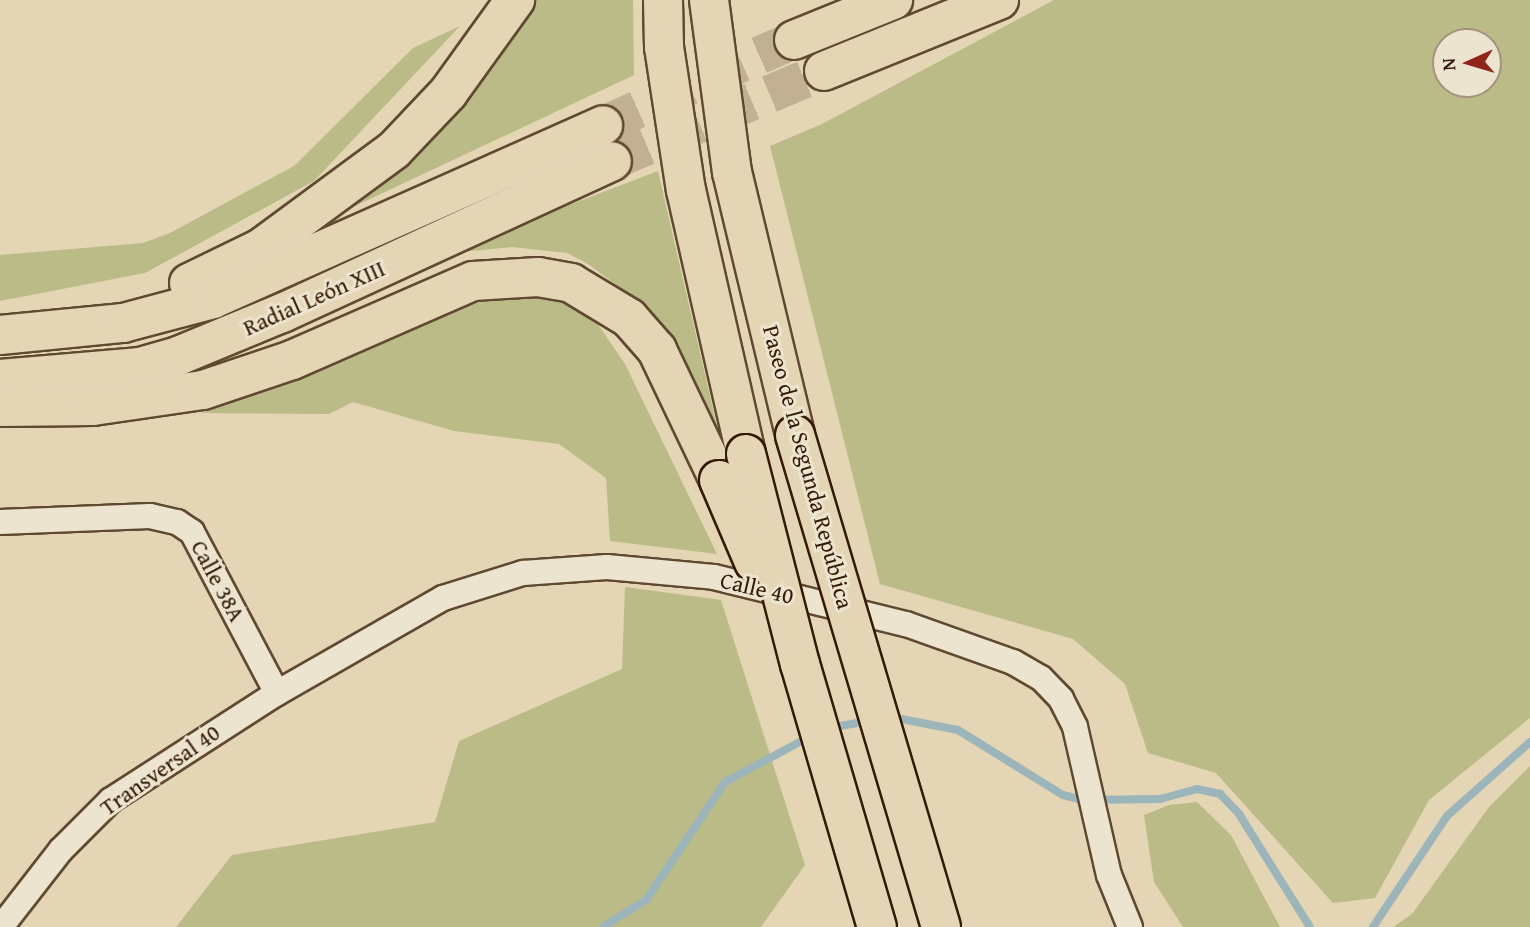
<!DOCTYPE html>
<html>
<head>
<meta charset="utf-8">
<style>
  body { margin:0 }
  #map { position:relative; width:1530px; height:927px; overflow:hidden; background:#e4d5b5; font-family:"Gentium Book Plus",serif }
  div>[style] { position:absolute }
  .green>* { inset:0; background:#bb8 }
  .stream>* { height:8px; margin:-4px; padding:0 4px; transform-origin:4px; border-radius:4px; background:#9cb5ba }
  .trunk-tunnel>* { height:38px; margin-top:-19px; transform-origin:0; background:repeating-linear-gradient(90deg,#c1b092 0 38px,transparent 0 57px) }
  .roads { filter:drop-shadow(2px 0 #604931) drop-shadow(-2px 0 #604931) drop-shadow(0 2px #604931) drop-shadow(0 -2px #604931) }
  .minor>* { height:24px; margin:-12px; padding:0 12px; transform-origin:12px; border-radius:12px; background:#ede4cf }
  .trunk>* { height:38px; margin:-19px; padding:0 19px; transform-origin:19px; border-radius:19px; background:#e4d5b5 }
  .bridges { filter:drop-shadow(2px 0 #341a05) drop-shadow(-2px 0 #341a05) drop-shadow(0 2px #341a05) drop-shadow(0 -2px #341a05) }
  .trunk-bridge>* { height:38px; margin:-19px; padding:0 19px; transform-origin:19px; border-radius:19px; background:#e4d5b5 }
  span { translate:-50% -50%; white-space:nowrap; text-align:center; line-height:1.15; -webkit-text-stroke:6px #ede4cf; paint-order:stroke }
  .street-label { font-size:23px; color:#341a05 }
  .north { position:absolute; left:1432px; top:28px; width:70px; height:70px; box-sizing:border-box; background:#ede4cf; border:2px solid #a3937e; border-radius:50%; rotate:266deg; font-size:19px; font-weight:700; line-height:28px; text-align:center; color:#341a05 }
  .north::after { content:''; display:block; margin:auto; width:24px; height:32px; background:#8f2418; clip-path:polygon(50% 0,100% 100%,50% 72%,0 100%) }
</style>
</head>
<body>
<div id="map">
  <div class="green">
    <i style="clip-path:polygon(520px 0,633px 0,634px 75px,321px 222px)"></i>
    <i style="clip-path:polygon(evenodd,1054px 0,1530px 0,1530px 718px,1429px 800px,1375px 898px,1333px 903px,1216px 773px,1148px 753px,1125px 684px,1073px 639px,880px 584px,770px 146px,822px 124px,1054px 0,1446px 42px,1488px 42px,1488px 84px,1446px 84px,1446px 42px)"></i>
    <i style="clip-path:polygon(460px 26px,314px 181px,145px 273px,0 301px,0 255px,143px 243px,170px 233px,294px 166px,413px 48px)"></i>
    <i style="clip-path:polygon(658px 171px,723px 452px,681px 362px,634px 298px,588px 264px,567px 253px,512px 247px,441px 254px)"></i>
    <i style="clip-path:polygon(504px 295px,564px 297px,595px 320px,625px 364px,717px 554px,610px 541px,606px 478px,559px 444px,454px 431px,353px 402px,329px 414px,202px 413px,412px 322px)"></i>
    <i style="clip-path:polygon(625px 587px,721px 600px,805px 865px,761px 927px,176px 927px,232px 855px,435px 822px,459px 741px,622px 669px)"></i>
    <i style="clip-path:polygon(1530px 766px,1530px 927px,1393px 927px,1412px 914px,1489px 807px)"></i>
    <i style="clip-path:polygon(1197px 802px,1231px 835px,1280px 927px,1183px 927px,1154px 882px,1144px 815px,1169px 805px)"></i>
  </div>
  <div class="stream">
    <i style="left:891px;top:717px;width:68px;rotate:11deg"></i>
    <i style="left:958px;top:730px;width:123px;rotate:31.8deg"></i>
    <i style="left:1063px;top:795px;width:21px;rotate:14deg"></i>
    <i style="left:1083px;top:800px;width:77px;rotate:-0.7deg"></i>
    <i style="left:1160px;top:799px;width:38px;rotate:-15deg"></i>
    <i style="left:1197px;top:789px;width:24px;rotate:12deg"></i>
    <i style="left:1220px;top:794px;width:28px;rotate:46deg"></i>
    <i style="left:1239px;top:814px;width:133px;rotate:57.9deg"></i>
    <i style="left:829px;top:728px;width:40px;rotate:-10deg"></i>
    <i style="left:603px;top:927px;width:51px;rotate:-32.1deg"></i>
    <i style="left:646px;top:900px;width:142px;rotate:-56.2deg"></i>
    <i style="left:725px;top:782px;width:98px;rotate:-28.1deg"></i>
    <i style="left:1373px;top:927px;width:133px;rotate:-56.3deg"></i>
    <i style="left:1447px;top:816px;width:111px;rotate:-41.7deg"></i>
  </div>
  <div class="trunk-tunnel">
    <i style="left:603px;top:125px;width:209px;rotate:-24deg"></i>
    <i style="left:612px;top:161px;width:230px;rotate:-23deg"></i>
  </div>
  <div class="roads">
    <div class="minor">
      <i style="left:0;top:522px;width:150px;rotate:-2.3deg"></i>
      <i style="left:150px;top:516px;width:28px;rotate:13deg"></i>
      <i style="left:177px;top:522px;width:18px;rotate:34deg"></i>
      <i style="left:192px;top:532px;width:182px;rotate:62.2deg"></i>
      <i style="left:1px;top:927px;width:98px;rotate:-52.1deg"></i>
      <i style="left:61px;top:850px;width:71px;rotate:-45deg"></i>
      <i style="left:111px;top:800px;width:197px;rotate:-32.8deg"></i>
      <i style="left:277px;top:693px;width:191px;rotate:-29.8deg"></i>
      <i style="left:443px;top:598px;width:84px;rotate:-17.4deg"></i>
      <i style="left:523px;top:573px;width:84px;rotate:-4.1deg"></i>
      <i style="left:607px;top:567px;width:107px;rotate:5.3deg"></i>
      <i style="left:714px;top:577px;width:198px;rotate:13.8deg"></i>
      <i style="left:906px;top:624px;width:114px;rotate:19.6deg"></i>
      <i style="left:1013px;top:662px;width:32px;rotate:30deg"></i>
      <i style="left:1041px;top:678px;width:29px;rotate:46deg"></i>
      <i style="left:1061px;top:699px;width:31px;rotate:63deg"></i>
      <i style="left:1075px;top:727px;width:152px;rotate:77.1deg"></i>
      <i style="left:1109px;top:875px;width:56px;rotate:68deg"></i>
    </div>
    <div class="trunk">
      <i style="left:663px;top:0;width:47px;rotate:88.8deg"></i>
      <i style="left:664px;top:47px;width:145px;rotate:81.3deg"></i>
      <i style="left:686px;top:190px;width:271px;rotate:77.2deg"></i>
      <i style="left:709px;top:0;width:174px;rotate:82.4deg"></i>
      <i style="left:732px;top:172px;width:270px;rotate:76.5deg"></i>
      <i style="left:794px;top:40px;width:107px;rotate:-22deg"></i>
      <i style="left:824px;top:71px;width:189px;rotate:-22.1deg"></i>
      <i style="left:189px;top:283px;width:80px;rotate:-25.9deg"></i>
      <i style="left:261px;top:248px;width:165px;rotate:-36.4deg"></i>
      <i style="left:394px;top:150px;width:79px;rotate:-46.5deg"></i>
      <i style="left:448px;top:93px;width:115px;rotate:-54.2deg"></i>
      <i style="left:0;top:335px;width:124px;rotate:-5.6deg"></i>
      <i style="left:123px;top:323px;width:93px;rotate:-14.9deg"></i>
      <i style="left:213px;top:299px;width:427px;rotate:-24deg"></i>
      <i style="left:0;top:379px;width:141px;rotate:-4.9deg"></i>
      <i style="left:140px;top:367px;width:40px;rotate:-16deg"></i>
      <i style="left:178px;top:356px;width:113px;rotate:-22.5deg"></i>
      <i style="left:282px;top:313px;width:363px;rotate:-24.7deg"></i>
      <i style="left:0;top:407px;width:93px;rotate:-0.6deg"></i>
      <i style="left:93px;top:406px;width:111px;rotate:-8.3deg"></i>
      <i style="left:203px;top:390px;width:94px;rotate:-18.6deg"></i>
      <i style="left:292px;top:360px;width:197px;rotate:-23.6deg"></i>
      <i style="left:473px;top:281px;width:65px;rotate:-3.5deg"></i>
      <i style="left:538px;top:277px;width:34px;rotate:10deg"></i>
      <i style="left:571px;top:283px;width:68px;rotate:31.1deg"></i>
      <i style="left:629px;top:318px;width:43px;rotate:48.8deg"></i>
      <i style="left:657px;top:350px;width:144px;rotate:64.5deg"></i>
    </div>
  </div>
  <div class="bridges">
    <div class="trunk-bridge">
      <i style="left:795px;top:435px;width:513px;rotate:73.47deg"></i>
      <i style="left:746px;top:454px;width:217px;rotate:75.6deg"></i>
      <i style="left:800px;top:664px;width:274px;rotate:73.7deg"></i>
      <i style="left:719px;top:480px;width:89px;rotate:66.9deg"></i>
    </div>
  </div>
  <div class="street-label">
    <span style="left:314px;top:298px;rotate:-24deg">Radial León XIII</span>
    <span style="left:808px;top:467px;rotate:75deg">Paseo de la Segunda República</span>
    <span style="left:218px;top:581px;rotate:62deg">Calle 38A</span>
    <span style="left:757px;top:588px;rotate:13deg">Calle 40</span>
    <span style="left:160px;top:770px;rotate:-35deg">Transversal 40</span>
  </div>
  <div class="north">N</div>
</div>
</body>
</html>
